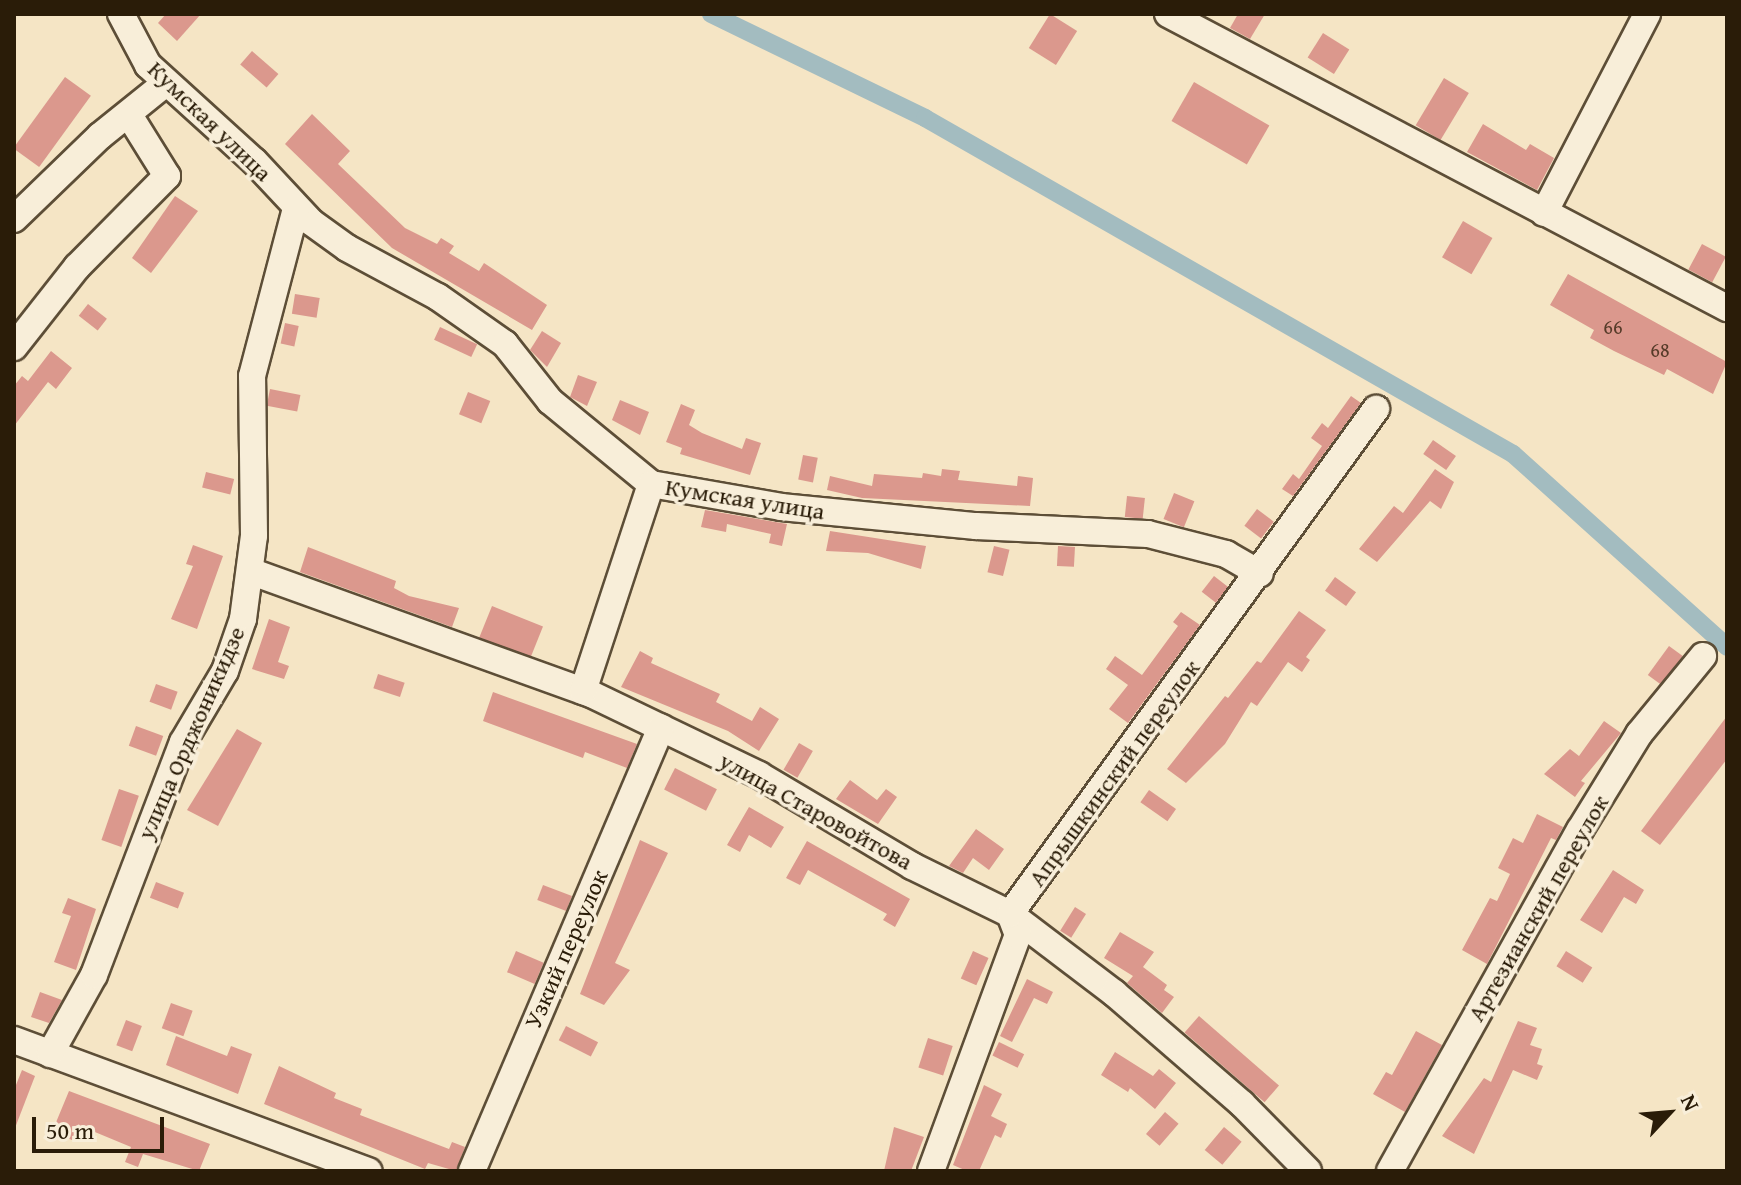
<!DOCTYPE html>
<html>
<head>
<meta charset="utf-8">
<style>
  body { margin:0 }
  #map { position:relative; width:1741px; height:1185px; overflow:hidden; background:#f5e5c5; font-family:"Gentium Book Plus",serif }
  div>[style] { position:absolute }
  .canal>* { height:18px; margin:-9px; padding:0 9px; transform-origin:9px; border-radius:9px; background:#a3bcc0 }
  .building>* { inset:0; background:#db988d; transform-origin:0 0 }
  .roads { filter:drop-shadow(2px 0 #5d4e37) drop-shadow(-2px 0 #5d4e37) drop-shadow(0 2px #5d4e37) drop-shadow(0 -2px #5d4e37) }
  .minor>* { height:26px; margin:-13px; padding:0 13px; transform-origin:13px; border-radius:13px; background:#f8eed9 }
  span { translate:-50% -50%; white-space:nowrap; text-align:center; line-height:1.15; -webkit-text-stroke:7px #f8eed9; paint-order:stroke }
  .number-label { font-size:20px; color:#563b29 }
  .number-label span { -webkit-text-stroke-width:0 }
  .street-label { font-size:24px; color:#2a1c08 }
  .frame { position:absolute; inset:0; border:16px solid #2a1c08; pointer-events:none }
  .north { position:absolute; left:1629px; top:1073px; width:80px; height:80px; -webkit-text-stroke:6px #f8eed9; paint-order:stroke; rotate:64deg; font-size:22px; font-weight:700; line-height:32px; text-align:center; color:#2a1c08 }
  .north::after { content:''; display:block; margin:auto; width:28px; height:36px; background:#2a1c08; clip-path:polygon(50% 0,100% 100%,50% 72%,0 100%) }
  .scale { position:absolute; left:32px; top:1117px; width:132px; height:36px; box-sizing:border-box; border:4px solid #2a1c08; border-top:0; padding-left:10px; font-size:24px; line-height:28px; white-space:nowrap; color:#2a1c08; -webkit-text-stroke:6px #f8eed9; paint-order:stroke }
</style>
</head>
<body>
<div id="map">
  <div class="canal">
    <i style="left:711px;top:14px;width:238px;rotate:25.9deg"></i>
    <i style="left:925px;top:118px;width:677px;rotate:29.74deg"></i>
    <i style="left:1513px;top:454px;width:288px;rotate:42deg"></i>
  </div>
  <div class="building">
    <i style="clip-path:polygon(166px 14px,201px 14px,177px 41px,158px 23px)"></i>
    <i style="left:1050px;top:14px;width:32px;height:40px;rotate:32deg"></i>
    <i style="clip-path:polygon(1238px 14px,1265px 14px,1250px 39px,1230px 28px)"></i>
    <i style="left:1323px;top:33px;width:31px;height:29px;rotate:32deg"></i>
    <i style="left:252px;top:51px;width:35px;height:18px;rotate:41deg"></i>
    <i style="left:65px;top:77px;width:32px;height:88px;rotate:36deg"></i>
    <i style="left:1444px;top:78px;width:29px;height:55px;rotate:31deg"></i>
    <i style="left:1194px;top:82px;width:87px;height:45px;rotate:30deg"></i>
    <i style="clip-path:polygon(312px 114px,350px 151px,338px 164px,405px 228px,437px 244px,441px 238px,454px 246px,449px 253px,479px 271px,484px 263px,547px 305px,532px 330px,392px 248px,285px 144px)"></i>
    <i style="clip-path:polygon(1483px 124px,1526px 150px,1530px 144px,1554px 158px,1537px 190px,1467px 152px)"></i>
    <i style="clip-path:polygon(175px 196px,198px 211px,151px 273px,132px 258px)"></i>
    <i style="left:1463px;top:221px;width:34px;height:42px;rotate:30deg"></i>
    <i style="left:1702px;top:244px;width:27px;height:29px;rotate:28deg"></i>
    <i style="clip-path:polygon(1568px 274px,1727px 362px,1713px 394px,1667px 369px,1664px 375px,1614px 351px,1590px 338px,1594px 330px,1550px 305px)"></i>
    <i style="left:295px;top:294px;width:25px;height:20px;rotate:9deg"></i>
    <i style="left:88px;top:304px;width:24px;height:15px;rotate:38deg"></i>
    <i style="left:285px;top:323px;width:14px;height:21px;rotate:12deg"></i>
    <i style="left:440px;top:327px;width:41px;height:14px;rotate:25deg"></i>
    <i style="clip-path:polygon(542px 331px,561px 343px,547px 367px,530px 350px)"></i>
    <i style="clip-path:polygon(51px 351px,72px 368px,56px 389px,48px 382px,14px 426px,14px 386px,22px 376px,28px 381px)"></i>
    <i style="clip-path:polygon(578px 375px,597px 382px,587px 406px,570px 397px)"></i>
    <i style="left:270px;top:389px;width:31px;height:17px;rotate:11deg"></i>
    <i style="left:468px;top:392px;width:24px;height:24px;rotate:22deg"></i>
    <i style="clip-path:polygon(1351px 396px,1361px 403px,1293px 496px,1282px 489px,1293px 474px,1299px 479px,1322px 446px,1311px 438px,1322px 423px,1328px 428px)"></i>
    <i style="clip-path:polygon(620px 400px,649px 412px,640px 435px,612px 420px)"></i>
    <i style="clip-path:polygon(681px 404px,695px 410px,689px 425px,702px 433px,742px 449px,746px 438px,761px 443px,750px 475px,680px 454px,682px 448px,666px 442px)"></i>
    <i style="left:1433px;top:440px;width:28px;height:17px;rotate:35deg"></i>
    <i style="left:803px;top:455px;width:15px;height:25px;rotate:11deg"></i>
    <i style="clip-path:polygon(942px 469px,960px 471px,958px 480px,1017px 486px,1018px 476px,1033px 478px,1030px 506px,862px 498px,827px 490px,830px 476px,872px 486px,874px 474px,922px 478px,923px 473px,941px 476px)"></i>
    <i style="clip-path:polygon(1435px 469px,1454px 482px,1441px 509px,1430px 501px,1377px 562px,1359px 549px,1394px 506px,1403px 513px)"></i>
    <i style="left:206px;top:472px;width:29px;height:16px;rotate:14deg"></i>
    <i style="left:1174px;top:493px;width:22px;height:28px;rotate:22deg"></i>
    <i style="left:1127px;top:496px;width:18px;height:21px;rotate:6deg"></i>
    <i style="left:1257px;top:509px;width:21px;height:21px;rotate:37deg"></i>
    <i style="clip-path:polygon(705px 510px,787px 524px,782px 546px,769px 543px,771px 534px,727px 524px,726px 532px,701px 527px)"></i>
    <i style="clip-path:polygon(830px 531px,926px 546px,921px 569px,868px 553px,826px 551px)"></i>
    <i style="clip-path:polygon(193px 545px,223px 556px,197px 629px,171px 619px,193px 566px,186px 564px)"></i>
    <i style="left:994px;top:546px;width:16px;height:27px;rotate:14deg"></i>
    <i style="left:1058px;top:546px;width:17px;height:20px;rotate:3deg"></i>
    <i style="clip-path:polygon(308px 547px,396px 581px,394px 588px,409px 596px,459px 608px,452px 627px,300px 572px)"></i>
    <i style="left:1214px;top:576px;width:18px;height:20px;rotate:38deg"></i>
    <i style="left:1335px;top:577px;width:26px;height:17px;rotate:36deg"></i>
    <i style="left:492px;top:606px;width:55px;height:34px;rotate:22deg"></i>
    <i style="clip-path:polygon(1299px 611px,1326px 630px,1306px 657px,1310px 660px,1302px 672px,1288px 662px,1257px 706px,1251px 702px,1225px 744px,1186px 783px,1167px 769px,1225px 696px,1228px 698px,1257px 661px,1261px 663px)"></i>
    <i style="clip-path:polygon(1181px 612px,1200px 625px,1128px 723px,1109px 709px,1128px 685px,1106px 669px,1115px 656px,1142px 675px,1178px 626px,1173px 622px)"></i>
    <i style="clip-path:polygon(269px 619px,290px 627px,278px 662px,289px 666px,284px 679px,252px 669px)"></i>
    <i style="left:1669px;top:646px;width:17px;height:36px;rotate:36deg"></i>
    <i style="clip-path:polygon(640px 651px,653px 658px,651px 663px,720px 694px,716px 702px,752px 721px,760px 707px,779px 719px,759px 751px,728px 731px,621px 687px)"></i>
    <i style="left:378px;top:674px;width:28px;height:15px;rotate:18deg"></i>
    <i style="left:156px;top:684px;width:23px;height:19px;rotate:20deg"></i>
    <i style="clip-path:polygon(493px 692px,637px 744px,627px 768px,585px 752px,583px 758px,483px 721px)"></i>
    <i style="clip-path:polygon(1727px 716px,1727px 759px,1660px 845px,1641px 831px)"></i>
    <i style="clip-path:polygon(1604px 721px,1621px 733px,1581px 781px,1585px 783px,1575px 797px,1544px 774px,1570px 749px,1579px 756px)"></i>
    <i style="left:136px;top:726px;width:29px;height:21px;rotate:20deg"></i>
    <i style="clip-path:polygon(237px 729px,262px 743px,218px 826px,187px 810px)"></i>
    <i style="left:799px;top:743px;width:16px;height:31px;rotate:30deg"></i>
    <i style="left:675px;top:768px;width:47px;height:24px;rotate:27deg"></i>
    <i style="clip-path:polygon(850px 780px,877px 800px,886px 789px,897px 797px,878px 824px,836px 799px)"></i>
    <i style="left:119px;top:789px;width:21px;height:54px;rotate:19deg"></i>
    <i style="left:1149px;top:790px;width:33px;height:15px;rotate:35deg"></i>
    <i style="clip-path:polygon(749px 807px,784px 827px,771px 848px,749px 835px,740px 852px,727px 845px)"></i>
    <i style="clip-path:polygon(1537px 814px,1563px 827px,1556px 840px,1551px 838px,1487px 964px,1462px 950px,1490px 898px,1497px 901px,1510px 874px,1498px 868px,1513px 838px,1523px 843px)"></i>
    <i style="clip-path:polygon(976px 829px,1004px 849px,989px 870px,973px 858px,963px 873px,949px 866px)"></i>
    <i style="clip-path:polygon(640px 840px,668px 853px,615px 963px,630px 970px,604px 1005px,580px 994px)"></i>
    <i style="clip-path:polygon(807px 841px,910px 899px,895px 927px,883px 920px,887px 914px,808px 870px,800px 885px,786px 878px)"></i>
    <i style="clip-path:polygon(1613px 870px,1644px 890px,1636px 904px,1624px 897px,1602px 933px,1580px 920px)"></i>
    <i style="left:156px;top:882px;width:30px;height:17px;rotate:21deg"></i>
    <i style="left:543px;top:885px;width:31px;height:16px;rotate:21deg"></i>
    <i style="clip-path:polygon(68px 898px,96px 909px,76px 970px,54px 962px,71px 916px,62px 913px)"></i>
    <i style="left:1075px;top:907px;width:13px;height:28px;rotate:32deg"></i>
    <i style="clip-path:polygon(1120px 932px,1154px 952px,1143px 967px,1167px 985px,1164px 990px,1174px 997px,1162px 1013px,1127px 983px,1133px 976px,1104px 958px)"></i>
    <i style="left:516px;top:951px;width:30px;height:23px;rotate:23deg"></i>
    <i style="left:973px;top:951px;width:17px;height:30px;rotate:24deg"></i>
    <i style="left:1566px;top:951px;width:31px;height:18px;rotate:32deg"></i>
    <i style="clip-path:polygon(1027px 979px,1053px 992px,1047px 1004px,1034px 998px,1012px 1042px,1000px 1036px)"></i>
    <i style="clip-path:polygon(40px 992px,62px 1000px,49px 1023px,31px 1017px)"></i>
    <i style="left:171px;top:1003px;width:23px;height:27px;rotate:20deg"></i>
    <i style="left:1199px;top:1016px;width:106px;height:22px;rotate:41deg"></i>
    <i style="left:126px;top:1020px;width:17px;height:27px;rotate:21deg"></i>
    <i style="clip-path:polygon(1518px 1021px,1537px 1028px,1530px 1045px,1542px 1049px,1537px 1064px,1543px 1066px,1537px 1080px,1513px 1070px,1474px 1154px,1442px 1136px,1484px 1078px,1491px 1082px)"></i>
    <i style="left:566px;top:1026px;width:36px;height:16px;rotate:27deg"></i>
    <i style="clip-path:polygon(1416px 1031px,1442px 1045px,1405px 1112px,1373px 1094px,1386px 1072px,1392px 1075px)"></i>
    <i style="clip-path:polygon(176px 1036px,227px 1056px,231px 1046px,252px 1054px,238px 1094px,166px 1065px)"></i>
    <i style="left:928px;top:1038px;width:26px;height:31px;rotate:18deg"></i>
    <i style="left:999px;top:1042px;width:28px;height:15px;rotate:26deg"></i>
    <i style="clip-path:polygon(1115px 1052px,1153px 1076px,1159px 1069px,1176px 1083px,1155px 1109px,1130px 1088px,1128px 1092px,1101px 1075px)"></i>
    <i style="clip-path:polygon(279px 1066px,336px 1093px,334px 1098px,362px 1109px,360px 1115px,449px 1149px,452px 1142px,465px 1147px,456px 1171px,428px 1163px,425px 1169px,264px 1104px)"></i>
    <i style="clip-path:polygon(22px 1070px,35px 1076px,15px 1128px,14px 1090px)"></i>
    <i style="clip-path:polygon(984px 1085px,1002px 1094px,991px 1116px,1007px 1124px,1001px 1138px,995px 1135px,979px 1171px,967px 1171px,953px 1165px)"></i>
    <i style="clip-path:polygon(69px 1091px,210px 1144px,199px 1171px,143px 1154px,138px 1167px,125px 1162px,131px 1147px,78px 1125px,72px 1140px,52px 1132px)"></i>
    <i style="left:1165px;top:1112px;width:18px;height:29px;rotate:41deg"></i>
    <i style="clip-path:polygon(894px 1127px,924px 1137px,911px 1171px,884px 1171px)"></i>
    <i style="left:1224px;top:1127px;width:23px;height:30px;rotate:40deg"></i>
  </div>
  <div class="roads">
    <div class="minor">
      <i style="left:121px;top:14px;width:58px;rotate:62.1deg"></i>
      <i style="left:148px;top:65px;width:143px;rotate:42.2deg"></i>
      <i style="left:254px;top:161px;width:83px;rotate:46.9deg"></i>
      <i style="left:311px;top:222px;width:44px;rotate:35.8deg"></i>
      <i style="left:347px;top:248px;width:103px;rotate:28.3deg"></i>
      <i style="left:438px;top:297px;width:82px;rotate:35deg"></i>
      <i style="left:505px;top:344px;width:73px;rotate:51.7deg"></i>
      <i style="left:550px;top:401px;width:131px;rotate:39.4deg"></i>
      <i style="left:651px;top:484px;width:132px;rotate:10deg"></i>
      <i style="left:781px;top:507px;width:196px;rotate:5.6deg"></i>
      <i style="left:976px;top:526px;width:172px;rotate:2.7deg"></i>
      <i style="left:1148px;top:534px;width:81px;rotate:14.4deg"></i>
      <i style="left:1226px;top:554px;width:39px;rotate:30deg"></i>
      <i style="left:1168px;top:14px;width:632px;rotate:27.74deg"></i>
      <i style="left:1544px;top:213px;width:224px;rotate:-62.6deg"></i>
      <i style="left:14px;top:219px;width:120px;rotate:-44deg"></i>
      <i style="left:100px;top:136px;width:85px;rotate:-38.8deg"></i>
      <i style="left:14px;top:347px;width:102px;rotate:-51.8deg"></i>
      <i style="left:77px;top:267px;width:128px;rotate:-45.3deg"></i>
      <i style="left:167px;top:176px;width:72px;rotate:-121.9deg"></i>
      <i style="left:252px;top:572px;width:360px;rotate:19.8deg"></i>
      <i style="left:591px;top:694px;width:187px;rotate:25.7deg"></i>
      <i style="left:759px;top:775px;width:178px;rotate:30.7deg"></i>
      <i style="left:912px;top:866px;width:109px;rotate:26.1deg"></i>
      <i style="left:1010px;top:914px;width:131px;rotate:37.2deg"></i>
      <i style="left:1114px;top:993px;width:169px;rotate:40.9deg"></i>
      <i style="left:1242px;top:1104px;width:94px;rotate:45.4deg"></i>
      <i style="left:583px;top:691px;width:218px;rotate:-71.8deg"></i>
      <i style="left:14px;top:1040px;width:378px;rotate:20.3deg"></i>
      <i style="left:50px;top:1054px;width:90px;rotate:-60.9deg"></i>
      <i style="left:94px;top:975px;width:249px;rotate:-69.1deg"></i>
      <i style="left:183px;top:742px;width:82px;rotate:-59.4deg"></i>
      <i style="left:225px;top:671px;width:55px;rotate:-70.9deg"></i>
      <i style="left:243px;top:619px;width:84px;rotate:-82.5deg"></i>
      <i style="left:254px;top:536px;width:160px;rotate:-90.7deg"></i>
      <i style="left:252px;top:376px;width:174px;rotate:-75.3deg"></i>
      <i style="left:472px;top:1171px;width:482px;rotate:-66.9deg"></i>
      <i style="left:931px;top:1171px;width:252px;rotate:-69.8deg"></i>
      <i style="left:1018px;top:935px;width:22px;rotate:-111deg"></i>
      <i style="left:1010px;top:914px;width:624px;rotate:-54.07deg"></i>
      <i style="left:1390px;top:1171px;width:390px;rotate:-60.9deg"></i>
      <i style="left:1580px;top:830px;width:113px;rotate:-58.4deg"></i>
      <i style="left:1639px;top:734px;width:101px;rotate:-50.6deg"></i>
    </div>
  </div>
  <div class="number-label">
    <span style="left:1613px;top:326px">66</span>
    <span style="left:1660px;top:349px">68</span>
  </div>
  <div class="street-label">
    <span style="left:210px;top:121px;rotate:44deg">Кумская улица</span>
    <span style="left:745px;top:499px;rotate:9deg">Кумская улица</span>
    <span style="left:191px;top:733px;rotate:-66deg">улица Орджоникидзе</span>
    <span style="left:1114px;top:773px;rotate:-54deg">Апрышкинский переулок</span>
    <span style="left:816px;top:811px;rotate:29deg">улица Старовойтова</span>
    <span style="left:1538px;top:908px;rotate:-60deg">Артезианский переулок</span>
    <span style="left:566px;top:949px;rotate:-66deg">Узкий переулок</span>
  </div>
  <div class="frame"></div>
  <div class="north">N</div>
  <div class="scale">50 m</div>
</div>
</body>
</html>
